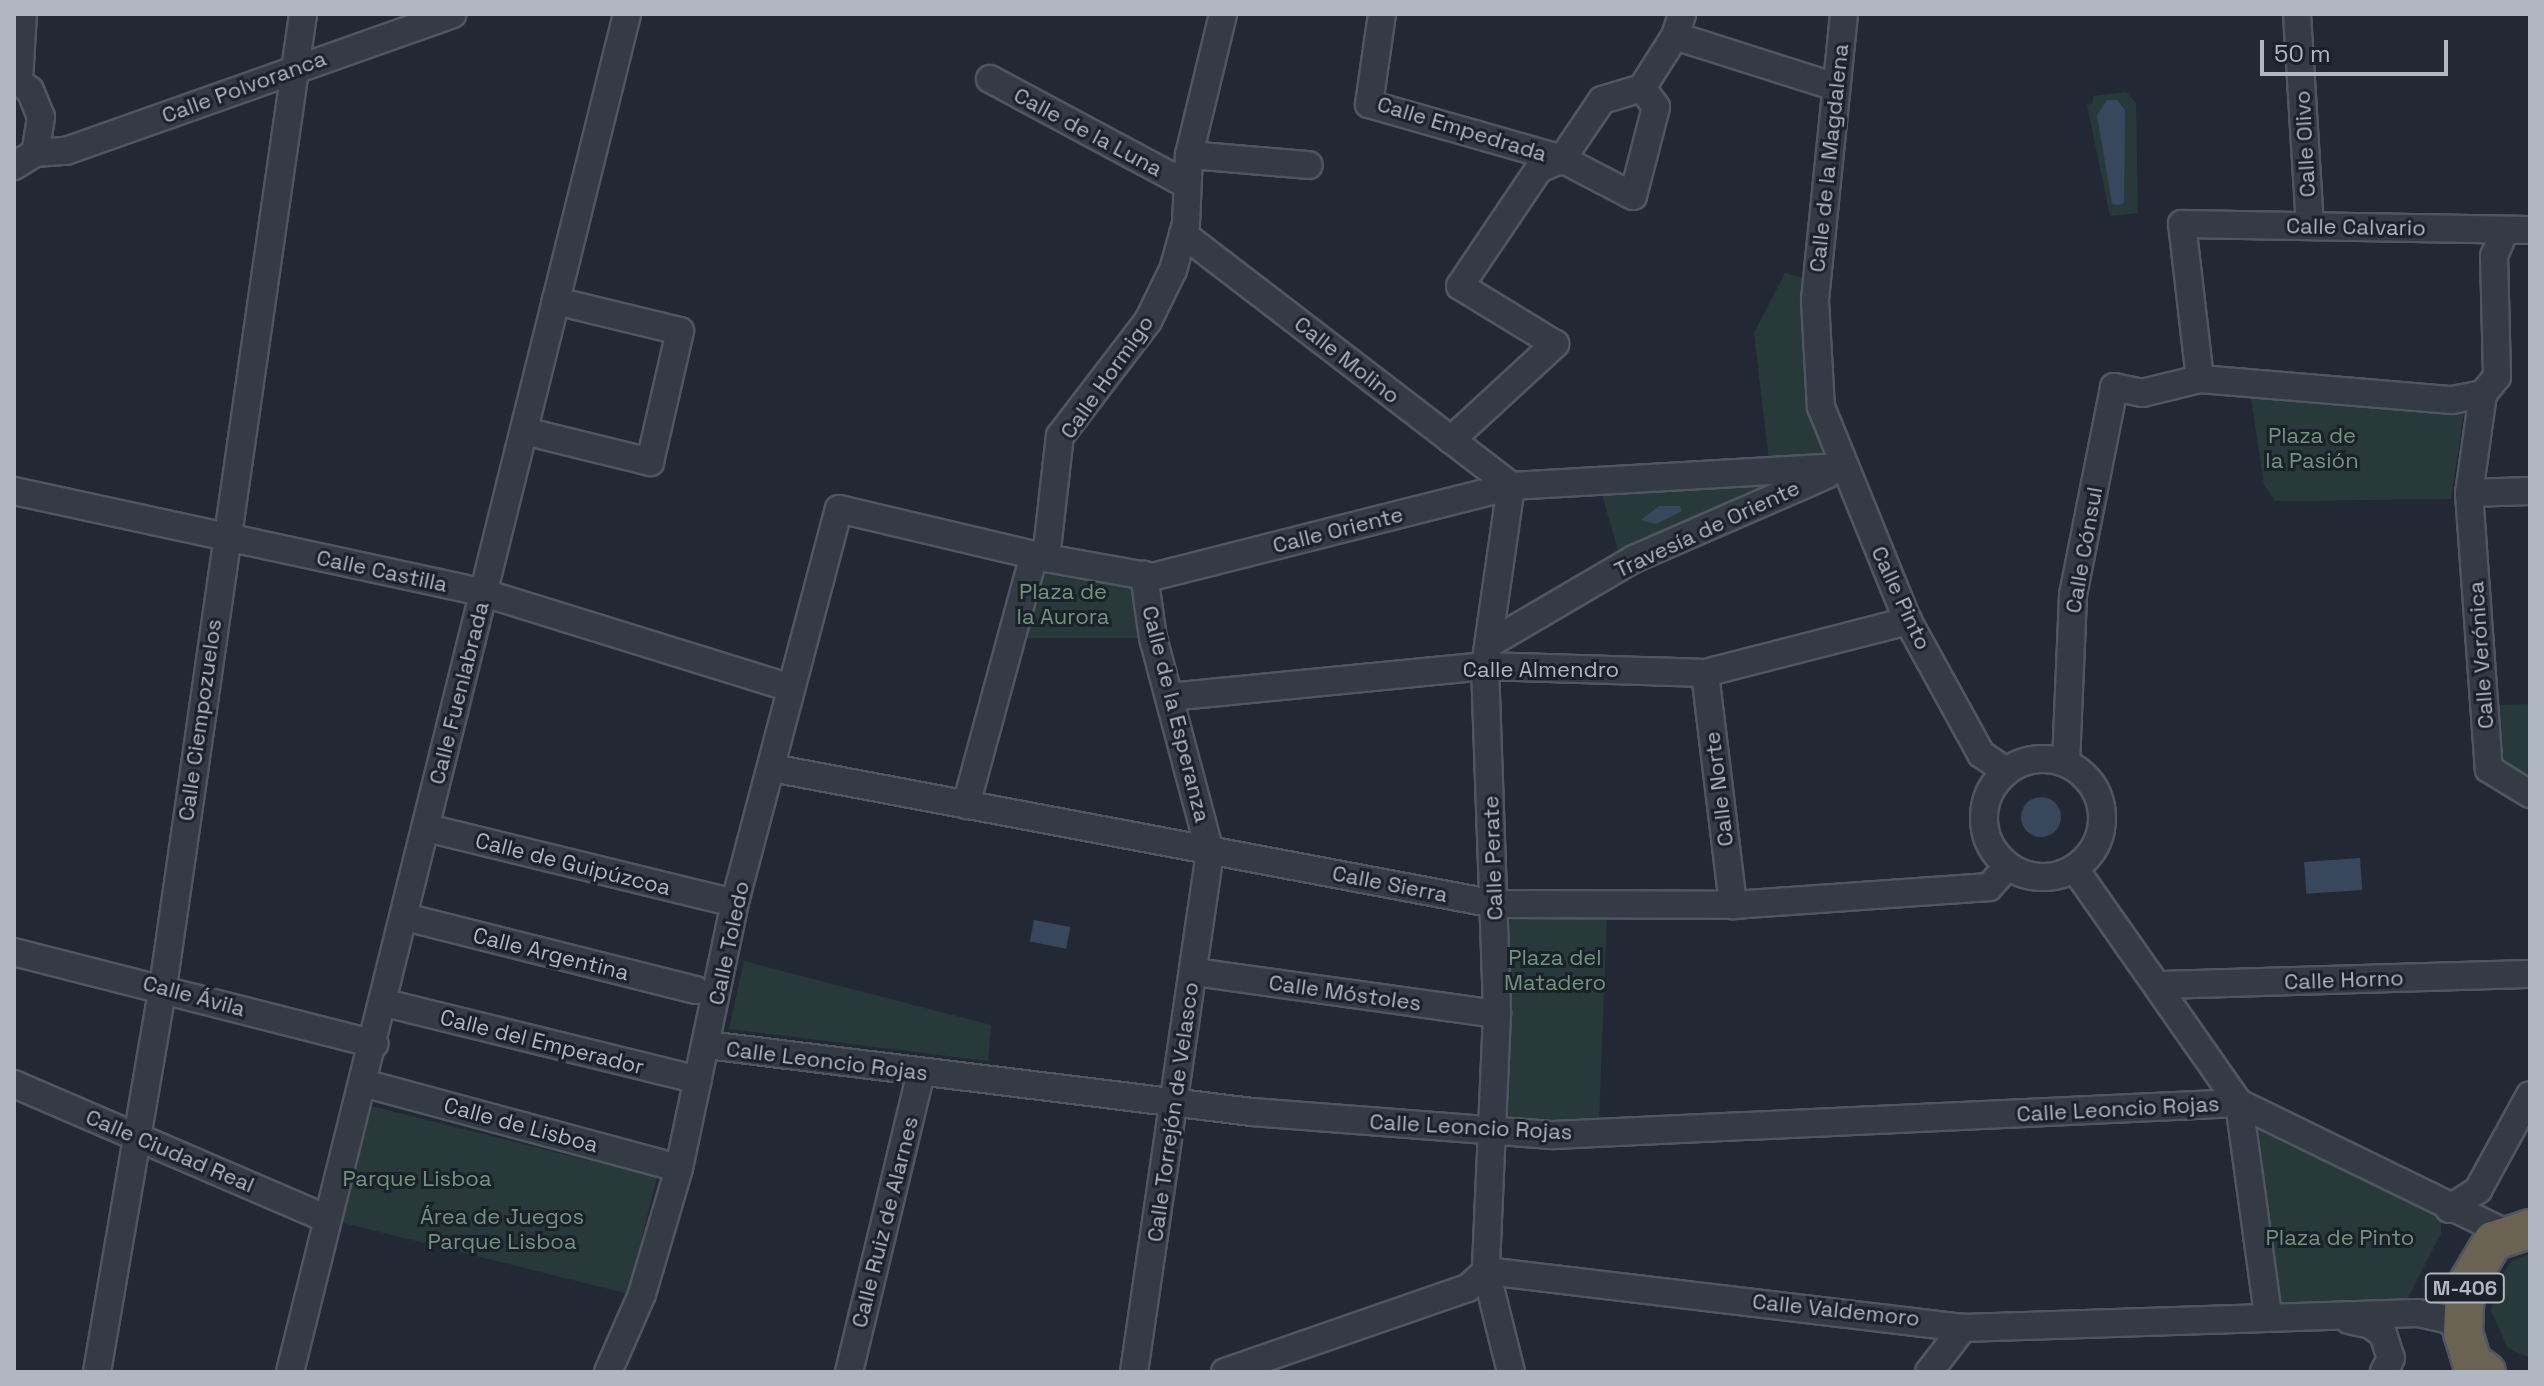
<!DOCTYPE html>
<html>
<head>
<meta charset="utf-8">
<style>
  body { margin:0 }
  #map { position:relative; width:2544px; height:1386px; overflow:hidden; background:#222934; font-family:"Space Grotesk",sans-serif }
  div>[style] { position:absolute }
  .green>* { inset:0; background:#283939; transform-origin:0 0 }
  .water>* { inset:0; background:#39475c; transform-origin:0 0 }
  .round { border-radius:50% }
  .roads { filter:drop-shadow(2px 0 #505660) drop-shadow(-2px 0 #505660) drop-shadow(0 2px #505660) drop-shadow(0 -2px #505660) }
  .minor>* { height:26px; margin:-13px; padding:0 13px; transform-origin:13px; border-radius:13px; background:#353b45 }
  .minor>.ring { margin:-13px; padding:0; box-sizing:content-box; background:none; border:26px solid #353b45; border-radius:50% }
  .highway>* { height:38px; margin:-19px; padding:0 19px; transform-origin:19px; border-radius:19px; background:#6a6253 }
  span { translate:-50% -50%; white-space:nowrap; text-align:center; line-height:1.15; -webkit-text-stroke:6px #1b212a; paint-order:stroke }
  .shield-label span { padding:2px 6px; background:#1b212a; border:2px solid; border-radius:6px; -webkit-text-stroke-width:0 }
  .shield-label { font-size:20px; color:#b0b6c2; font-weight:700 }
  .street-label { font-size:22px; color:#b0b6c2 }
  .park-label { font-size:22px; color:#71957b }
  .frame { position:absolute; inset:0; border:16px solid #b0b6c2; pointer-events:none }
  .scale { position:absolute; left:2260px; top:40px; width:188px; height:36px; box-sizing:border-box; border:4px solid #b0b6c2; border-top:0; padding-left:10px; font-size:24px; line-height:28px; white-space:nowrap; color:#b0b6c2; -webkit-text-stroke:6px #1b212a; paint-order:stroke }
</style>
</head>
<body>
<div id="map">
  <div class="green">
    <i style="clip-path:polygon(2126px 92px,2136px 103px,2138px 213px,2110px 216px,2087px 105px,2093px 103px,2093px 96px)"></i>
    <i style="clip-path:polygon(1785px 273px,1807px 279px,1830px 453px,1820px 460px,1769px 461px,1754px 333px)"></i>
    <i style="clip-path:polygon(2250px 391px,2465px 405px,2451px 499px,2275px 501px,2264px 485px)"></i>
    <i style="clip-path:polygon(1789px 480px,1619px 554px,1601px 491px)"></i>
    <i style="clip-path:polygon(1065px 568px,1142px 586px,1144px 638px,1022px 638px,1041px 571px)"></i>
    <i style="clip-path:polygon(2530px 704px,2530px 774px,2502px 763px,2497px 705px)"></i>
    <i style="clip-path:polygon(1520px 912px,1607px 913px,1599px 1122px,1506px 1125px,1501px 1114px,1508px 922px)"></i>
    <i style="clip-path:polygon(744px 961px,991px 1025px,988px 1061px,729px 1029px)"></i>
    <i style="left:363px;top:1104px;width:303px;height:120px;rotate:14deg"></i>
    <i style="clip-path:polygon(2258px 1126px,2441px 1214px,2441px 1233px,2405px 1304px,2278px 1306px)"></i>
    <i style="clip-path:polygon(2530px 1254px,2530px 1358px,2508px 1348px,2491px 1311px,2496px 1283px,2512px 1261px)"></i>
  </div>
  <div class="water">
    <i style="clip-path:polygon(2107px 100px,2117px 100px,2125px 110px,2124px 203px,2118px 205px,2112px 204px,2097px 115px)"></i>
    <i style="clip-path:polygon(1659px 506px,1680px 506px,1682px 511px,1656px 524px,1641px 520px)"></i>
    <i class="round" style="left:2021px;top:797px;width:40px;height:40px"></i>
    <i style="left:2360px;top:858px;width:32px;height:56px;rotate:86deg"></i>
    <i style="left:1034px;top:920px;width:37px;height:22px;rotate:11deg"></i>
  </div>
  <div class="roads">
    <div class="minor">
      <i style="left:1382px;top:14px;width:91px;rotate:98.2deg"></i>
      <i style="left:1369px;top:104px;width:201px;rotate:15.9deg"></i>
      <i style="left:1562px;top:159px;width:80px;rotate:27.5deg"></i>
      <i style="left:1633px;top:196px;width:92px;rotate:-75.5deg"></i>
      <i style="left:1656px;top:107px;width:24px;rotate:-126deg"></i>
      <i style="left:1844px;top:14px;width:288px;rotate:95.8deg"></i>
      <i style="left:1815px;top:301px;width:106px;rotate:86.8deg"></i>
      <i style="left:1821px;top:407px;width:231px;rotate:67.9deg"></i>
      <i style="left:1908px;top:621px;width:152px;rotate:61.2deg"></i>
      <i style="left:1981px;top:754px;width:30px;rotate:34deg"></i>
      <i style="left:2297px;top:14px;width:212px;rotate:86.5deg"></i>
      <i style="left:1675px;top:36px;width:169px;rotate:17.6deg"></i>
      <i style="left:14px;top:79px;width:19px;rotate:35deg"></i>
      <i style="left:30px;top:90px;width:29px;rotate:68deg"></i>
      <i style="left:41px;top:117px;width:36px;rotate:99deg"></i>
      <i style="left:35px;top:153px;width:25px;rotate:148deg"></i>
      <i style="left:990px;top:79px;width:222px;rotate:28.2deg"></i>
      <i style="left:19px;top:81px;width:67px;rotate:-86.6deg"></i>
      <i style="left:1642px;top:88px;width:62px;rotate:-57.6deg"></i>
      <i style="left:1675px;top:36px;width:23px;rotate:-72deg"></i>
      <i style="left:35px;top:153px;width:31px;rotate:-4deg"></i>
      <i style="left:66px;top:151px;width:410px;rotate:-19.5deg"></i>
      <i style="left:1189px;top:155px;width:120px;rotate:4.8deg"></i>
      <i style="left:1562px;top:159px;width:71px;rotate:-55.9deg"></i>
      <i style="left:1602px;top:100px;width:42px;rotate:-16.7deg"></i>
      <i style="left:1183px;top:234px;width:414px;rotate:37.5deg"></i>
      <i style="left:1511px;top:486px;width:182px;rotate:98.2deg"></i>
      <i style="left:1485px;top:666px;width:348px;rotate:88deg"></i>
      <i style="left:1497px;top:1014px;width:257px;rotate:92.5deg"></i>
      <i style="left:1486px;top:1271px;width:104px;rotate:76.1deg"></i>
      <i style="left:2200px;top:379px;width:156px;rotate:-96.6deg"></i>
      <i style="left:2182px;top:224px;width:348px;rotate:1deg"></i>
      <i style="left:2483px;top:394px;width:100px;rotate:98deg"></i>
      <i style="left:2469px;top:493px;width:277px;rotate:85.9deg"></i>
      <i style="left:2489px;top:769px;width:48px;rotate:31.4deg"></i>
      <i style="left:2483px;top:394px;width:22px;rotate:-51deg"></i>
      <i style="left:2497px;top:377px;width:121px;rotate:-91.4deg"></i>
      <i style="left:2494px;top:256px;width:28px;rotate:-67deg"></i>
      <i style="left:524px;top:431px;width:130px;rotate:13.8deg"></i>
      <i style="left:650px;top:462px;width:134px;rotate:-77.1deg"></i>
      <i style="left:680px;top:331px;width:128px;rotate:-166.4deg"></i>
      <i style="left:1451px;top:440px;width:142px;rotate:-42.7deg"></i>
      <i style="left:1555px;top:344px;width:111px;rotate:-148.6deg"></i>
      <i style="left:1460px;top:286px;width:141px;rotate:-56deg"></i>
      <i style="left:1539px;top:169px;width:25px;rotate:-23deg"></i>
      <i style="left:14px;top:491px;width:481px;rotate:12.2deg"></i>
      <i style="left:484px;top:593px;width:320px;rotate:17.2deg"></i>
      <i style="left:2469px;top:493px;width:61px;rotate:-1.9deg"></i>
      <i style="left:1046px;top:558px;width:123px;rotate:-83.5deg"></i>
      <i style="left:1060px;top:436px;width:145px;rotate:-52.6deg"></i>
      <i style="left:1148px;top:321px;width:57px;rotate:-63.9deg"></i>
      <i style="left:1173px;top:270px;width:48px;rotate:-74.2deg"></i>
      <i style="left:1186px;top:224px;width:69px;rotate:-87.5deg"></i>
      <i style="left:1189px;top:155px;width:145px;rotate:-76.4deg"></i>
      <i style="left:1489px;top:644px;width:168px;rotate:-30.4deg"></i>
      <i style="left:1634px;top:559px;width:210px;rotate:-23.6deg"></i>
      <i style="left:1705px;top:673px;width:234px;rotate:83.1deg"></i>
      <i style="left:1169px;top:697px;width:318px;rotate:-5.6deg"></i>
      <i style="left:1485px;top:666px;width:220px;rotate:1.8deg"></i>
      <i style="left:1705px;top:673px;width:210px;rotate:-14.4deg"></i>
      <i class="ring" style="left:1984px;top:759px;width:92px;height:92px"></i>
      <i style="left:2066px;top:763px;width:168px;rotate:-87.6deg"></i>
      <i style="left:2073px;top:595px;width:212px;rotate:-78.8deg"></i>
      <i style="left:2114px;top:387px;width:29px;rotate:12deg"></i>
      <i style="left:2142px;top:393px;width:60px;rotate:-13.6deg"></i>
      <i style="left:2200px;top:379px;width:253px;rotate:4.8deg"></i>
      <i style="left:2452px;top:400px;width:32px;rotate:-11deg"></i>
      <i style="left:772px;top:768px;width:736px;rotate:10.65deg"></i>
      <i style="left:1495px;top:904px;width:238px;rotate:0.2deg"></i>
      <i style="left:1733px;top:905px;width:257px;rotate:-4deg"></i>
      <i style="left:1989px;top:887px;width:28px;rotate:-48deg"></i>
      <i style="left:966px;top:805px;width:259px;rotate:-74.8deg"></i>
      <i style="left:427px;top:828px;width:301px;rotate:13.7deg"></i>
      <i style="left:2075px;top:869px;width:286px;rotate:55deg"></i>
      <i style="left:2239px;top:1103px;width:214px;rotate:82.2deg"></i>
      <i style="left:405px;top:917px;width:300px;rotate:14.1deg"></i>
      <i style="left:14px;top:952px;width:372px;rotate:14.3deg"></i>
      <i style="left:1194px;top:972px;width:306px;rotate:7.9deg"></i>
      <i style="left:2158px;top:985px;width:372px;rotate:-1.7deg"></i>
      <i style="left:385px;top:1003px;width:322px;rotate:13.8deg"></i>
      <i style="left:707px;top:1045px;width:549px;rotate:7.01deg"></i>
      <i style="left:1252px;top:1112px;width:303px;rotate:4.4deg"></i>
      <i style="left:1554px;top:1135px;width:686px;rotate:-2.67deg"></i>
      <i style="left:2239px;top:1103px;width:297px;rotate:26deg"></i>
      <i style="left:363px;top:1083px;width:327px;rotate:15.1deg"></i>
      <i style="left:14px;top:1084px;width:339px;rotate:23.3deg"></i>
      <i style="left:2449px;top:1209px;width:35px;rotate:-33deg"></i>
      <i style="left:2478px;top:1190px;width:108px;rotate:-61.3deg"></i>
      <i style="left:2349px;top:1320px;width:23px;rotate:13deg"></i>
      <i style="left:2371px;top:1325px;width:15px;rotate:37deg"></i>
      <i style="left:2383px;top:1334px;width:25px;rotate:72deg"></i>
      <i style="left:2391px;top:1358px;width:16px;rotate:117deg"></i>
      <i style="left:97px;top:1372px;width:391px;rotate:-80.3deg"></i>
      <i style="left:163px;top:987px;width:983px;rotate:-81.81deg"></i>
      <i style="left:290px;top:1372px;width:1399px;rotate:-76.06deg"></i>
      <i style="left:608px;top:1372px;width:85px;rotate:-66.4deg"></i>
      <i style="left:642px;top:1294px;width:131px;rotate:-73.6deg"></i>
      <i style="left:679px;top:1168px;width:276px;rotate:-78.1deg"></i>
      <i style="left:736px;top:898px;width:402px;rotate:-75.2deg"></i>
      <i style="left:839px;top:509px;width:213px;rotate:13.3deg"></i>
      <i style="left:1046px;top:558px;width:108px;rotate:10.2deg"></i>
      <i style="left:1152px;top:577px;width:370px;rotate:-14.2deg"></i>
      <i style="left:1511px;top:486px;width:334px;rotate:-3.3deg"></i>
      <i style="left:849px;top:1372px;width:308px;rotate:-76.5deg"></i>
      <i style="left:1134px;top:1372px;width:526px;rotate:-81.68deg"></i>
      <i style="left:1210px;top:852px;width:221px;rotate:-104.9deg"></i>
      <i style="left:1153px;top:638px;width:64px;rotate:-98.1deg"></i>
      <i style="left:1225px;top:1372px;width:257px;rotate:-19.1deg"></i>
      <i style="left:1468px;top:1288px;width:25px;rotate:-43deg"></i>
      <i style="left:1486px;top:1271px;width:480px;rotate:6.8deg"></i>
      <i style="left:1963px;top:1328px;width:455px;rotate:-1.9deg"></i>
      <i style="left:2418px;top:1313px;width:30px;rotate:12deg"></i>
      <i style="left:2447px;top:1319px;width:21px;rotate:41deg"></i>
      <i style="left:1929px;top:1372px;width:56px;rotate:-52.3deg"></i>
    </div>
    <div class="highway">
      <i style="left:2486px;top:1372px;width:17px;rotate:-144deg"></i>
      <i style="left:2472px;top:1362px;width:30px;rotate:-107deg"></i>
      <i style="left:2463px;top:1333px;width:45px;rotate:-87.5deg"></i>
      <i style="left:2465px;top:1288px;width:55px;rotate:-59.2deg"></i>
      <i style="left:2493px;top:1241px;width:39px;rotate:-18deg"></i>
    </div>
  </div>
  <div class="shield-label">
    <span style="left:2465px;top:1288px">M-406</span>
  </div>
  <div class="street-label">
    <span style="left:244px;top:87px;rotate:-20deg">Calle Polvoranca</span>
    <span style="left:1462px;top:129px;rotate:17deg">Calle Empedrada</span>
    <span style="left:1088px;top:132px;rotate:28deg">Calle de la Luna</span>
    <span style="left:2305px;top:144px;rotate:-93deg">Calle Olivo</span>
    <span style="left:1829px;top:158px;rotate:-84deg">Calle de la Magdalena</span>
    <span style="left:2356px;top:227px;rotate:1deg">Calle Calvario</span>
    <span style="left:1347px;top:360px;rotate:38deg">Calle Molino</span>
    <span style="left:1107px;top:377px;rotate:-55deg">Calle Hormigo</span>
    <span style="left:1707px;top:529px;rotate:-25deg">Travesía de Oriente</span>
    <span style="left:1338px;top:530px;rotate:-14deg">Calle Oriente</span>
    <span style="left:2084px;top:550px;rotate:-80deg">Calle Cónsul</span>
    <span style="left:382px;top:571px;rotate:12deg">Calle Castilla</span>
    <span style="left:1901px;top:598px;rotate:65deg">Calle Pinto</span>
    <span style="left:2481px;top:655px;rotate:-94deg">Calle Verónica</span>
    <span style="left:1541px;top:670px">Calle Almendro</span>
    <span style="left:459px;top:693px;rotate:-76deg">Calle Fuenlabrada</span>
    <span style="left:1176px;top:714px;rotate:76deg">Calle de la Esperanza</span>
    <span style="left:200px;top:720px;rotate:-82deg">Calle Ciempozuelos</span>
    <span style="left:1719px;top:789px;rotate:-97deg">Calle Norte</span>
    <span style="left:1493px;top:858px;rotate:-92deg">Calle Perate</span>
    <span style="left:573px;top:864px;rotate:14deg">Calle de Guipúzcoa</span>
    <span style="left:1390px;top:884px;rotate:11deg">Calle Sierra</span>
    <span style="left:729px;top:943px;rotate:-78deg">Calle Toledo</span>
    <span style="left:551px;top:954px;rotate:14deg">Calle Argentina</span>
    <span style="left:2344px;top:980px;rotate:-2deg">Calle Horno</span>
    <span style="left:1345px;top:993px;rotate:8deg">Calle Móstoles</span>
    <span style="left:194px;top:996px;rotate:15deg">Calle Ávila</span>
    <span style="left:542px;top:1042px;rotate:14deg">Calle del Emperador</span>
    <span style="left:827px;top:1061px;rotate:7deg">Calle Leoncio Rojas</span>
    <span style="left:2118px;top:1109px;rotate:-3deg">Calle Leoncio Rojas</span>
    <span style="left:1173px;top:1112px;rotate:-82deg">Calle Torrejón de Velasco</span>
    <span style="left:521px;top:1125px;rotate:15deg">Calle de Lisboa</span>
    <span style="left:1471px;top:1127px;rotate:3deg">Calle Leoncio Rojas</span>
    <span style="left:170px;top:1151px;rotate:23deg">Calle Ciudad Real</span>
    <span style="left:885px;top:1222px;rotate:-76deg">Calle Ruiz de Alarnes</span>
    <span style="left:1836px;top:1310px;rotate:6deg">Calle Valdemoro</span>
  </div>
  <div class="park-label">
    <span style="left:2312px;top:448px">Plaza de<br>la Pasión</span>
    <span style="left:1063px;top:604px">Plaza de<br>la Aurora</span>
    <span style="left:1555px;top:970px">Plaza del<br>Matadero</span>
    <span style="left:417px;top:1179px">Parque Lisboa</span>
    <span style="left:502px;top:1229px">Área de Juegos<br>Parque Lisboa</span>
    <span style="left:2340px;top:1238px">Plaza de Pinto</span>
  </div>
  <div class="frame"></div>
  <div class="scale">50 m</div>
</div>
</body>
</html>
